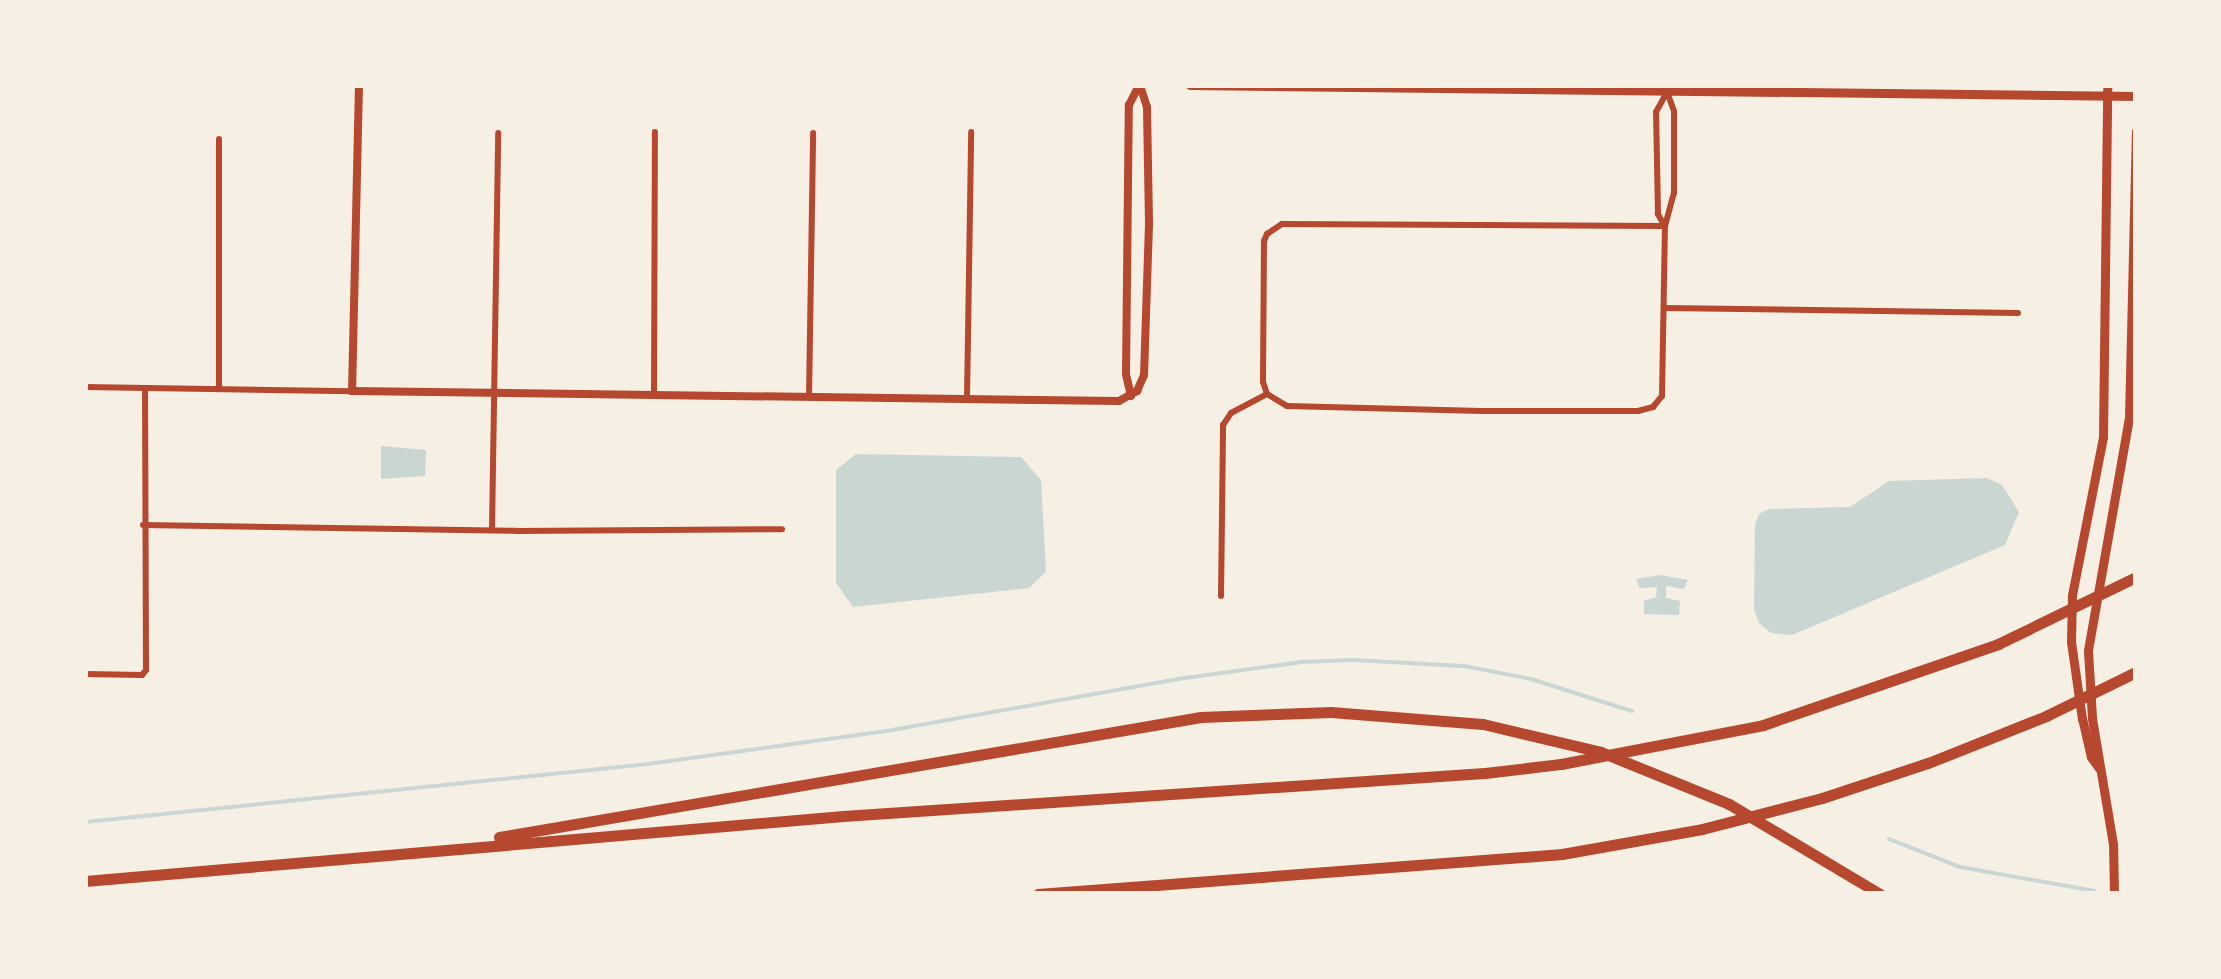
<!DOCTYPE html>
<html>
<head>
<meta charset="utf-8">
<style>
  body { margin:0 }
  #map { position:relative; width:2221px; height:979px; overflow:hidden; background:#f6efe4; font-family:Ubuntu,sans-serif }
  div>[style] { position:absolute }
  .water>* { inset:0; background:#c9d6d2 }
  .stream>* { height:4px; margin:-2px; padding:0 2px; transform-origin:2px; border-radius:2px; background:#c9d6d2 }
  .minor>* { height:6px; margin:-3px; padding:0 3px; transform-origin:3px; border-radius:3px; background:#b5482f }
  .tertiary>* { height:8px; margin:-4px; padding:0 4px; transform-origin:4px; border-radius:4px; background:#b5482f }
  .secondary>* { height:9px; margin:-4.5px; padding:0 4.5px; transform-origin:4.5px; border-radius:4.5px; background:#b5482f }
  .motorway>* { height:11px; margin:-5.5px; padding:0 5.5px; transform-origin:5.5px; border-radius:5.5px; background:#b5482f }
  span { translate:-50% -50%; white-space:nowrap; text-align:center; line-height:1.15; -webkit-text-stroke:10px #f6efe4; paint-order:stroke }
  .frame { position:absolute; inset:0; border:88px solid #f6efe4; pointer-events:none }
</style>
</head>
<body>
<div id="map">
  <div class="water">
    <i style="clip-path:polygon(381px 446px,426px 450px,425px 476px,381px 479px)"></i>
    <i style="clip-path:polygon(856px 454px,1021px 457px,1041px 480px,1046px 572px,1029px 588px,853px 607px,836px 583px,836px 470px)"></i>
    <i style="clip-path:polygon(1987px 478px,2002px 485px,2019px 512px,2005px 545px,1792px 635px,1771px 633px,1759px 623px,1754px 609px,1755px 524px,1759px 514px,1769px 509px,1850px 507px,1889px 481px)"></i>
    <i style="clip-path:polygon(1660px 575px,1688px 580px,1684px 589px,1666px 586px,1666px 598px,1680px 601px,1679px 615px,1644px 614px,1644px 601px,1656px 597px,1657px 587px,1640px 588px,1636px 579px)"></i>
  </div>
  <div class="stream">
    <i style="left:85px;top:822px;width:566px;rotate:-5.88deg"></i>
    <i style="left:648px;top:764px;width:246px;rotate:-7.9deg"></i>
    <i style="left:892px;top:730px;width:298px;rotate:-10.1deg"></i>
    <i style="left:1185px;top:678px;width:118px;rotate:-7.8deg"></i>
    <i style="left:1302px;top:662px;width:51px;rotate:-2.2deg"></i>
    <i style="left:1353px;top:660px;width:111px;rotate:3.1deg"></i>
    <i style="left:1464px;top:666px;width:68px;rotate:11deg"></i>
    <i style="left:1531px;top:679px;width:106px;rotate:17.6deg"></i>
    <i style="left:1889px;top:839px;width:76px;rotate:21.5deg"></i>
    <i style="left:1960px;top:867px;width:137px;rotate:10.1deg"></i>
  </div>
  <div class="minor">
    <i style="left:219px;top:139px;width:250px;rotate:90deg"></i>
    <i style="left:1664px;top:225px;width:13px;rotate:-119deg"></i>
    <i style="left:1658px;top:214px;width:102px;rotate:-91.1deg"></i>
    <i style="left:1656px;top:112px;width:23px;rotate:-61deg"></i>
    <i style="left:1664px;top:308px;width:354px;rotate:0.8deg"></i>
    <i style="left:85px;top:387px;width:267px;rotate:0.9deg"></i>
    <i style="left:1267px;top:394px;width:23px;rotate:31deg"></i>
    <i style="left:1287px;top:406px;width:195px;rotate:1.5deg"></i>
    <i style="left:1482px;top:411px;width:156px"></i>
    <i style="left:1638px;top:411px;width:16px;rotate:-15deg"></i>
    <i style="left:1653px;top:407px;width:14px;rotate:-51deg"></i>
    <i style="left:1662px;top:396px;width:170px;rotate:-89deg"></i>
    <i style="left:1665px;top:226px;width:34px;rotate:-75deg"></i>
    <i style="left:1674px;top:193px;width:82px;rotate:-90deg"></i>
    <i style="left:1674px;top:111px;width:20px;rotate:-110deg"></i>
    <i style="left:1267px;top:394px;width:13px;rotate:-108deg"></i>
    <i style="left:1263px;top:382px;width:141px;rotate:-89.6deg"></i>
    <i style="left:1264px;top:241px;width:8px;rotate:-67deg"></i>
    <i style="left:1267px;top:234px;width:18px;rotate:-34deg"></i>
    <i style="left:1282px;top:224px;width:383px;rotate:0.3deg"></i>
    <i style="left:654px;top:395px;width:263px;rotate:-89.8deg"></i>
    <i style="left:809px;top:397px;width:264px;rotate:-89.1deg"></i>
    <i style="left:967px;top:399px;width:267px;rotate:-89.1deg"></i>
    <i style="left:143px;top:525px;width:373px;rotate:0.9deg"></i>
    <i style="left:516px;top:531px;width:266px;rotate:-0.4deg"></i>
    <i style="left:492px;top:530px;width:397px;rotate:-89.1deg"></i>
    <i style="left:1221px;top:596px;width:171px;rotate:-89.3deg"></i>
    <i style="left:1223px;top:425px;width:14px;rotate:-56deg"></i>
    <i style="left:1231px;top:413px;width:41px;rotate:-27.8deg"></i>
    <i style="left:85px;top:674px;width:57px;rotate:1deg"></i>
    <i style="left:142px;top:675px;width:6px;rotate:-51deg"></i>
    <i style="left:146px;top:670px;width:282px;rotate:-90.2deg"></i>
  </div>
  <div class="tertiary">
    <i style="left:359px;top:85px;width:306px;rotate:91.3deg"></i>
    <i style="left:352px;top:391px;width:767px;rotate:0.75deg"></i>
    <i style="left:1119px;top:401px;width:21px;rotate:-29deg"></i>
    <i style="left:1137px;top:391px;width:17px;rotate:-66deg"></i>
    <i style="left:1144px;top:375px;width:152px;rotate:-88.1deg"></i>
    <i style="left:1149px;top:223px;width:116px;rotate:-91deg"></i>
    <i style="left:1147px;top:107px;width:23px;rotate:-108deg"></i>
    <i style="left:1131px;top:396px;width:23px;rotate:-103deg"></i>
    <i style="left:1126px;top:374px;width:269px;rotate:-89.4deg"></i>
    <i style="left:1129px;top:105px;width:22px;rotate:-63deg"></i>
  </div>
  <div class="secondary">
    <i style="left:1190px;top:85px;width:946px;rotate:0.67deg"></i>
    <i style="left:2099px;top:768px;width:14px;rotate:-126deg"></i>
    <i style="left:2091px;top:757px;width:39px;rotate:-103deg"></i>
    <i style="left:2082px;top:719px;width:78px;rotate:-98.1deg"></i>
    <i style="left:2071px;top:642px;width:47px;rotate:-88.8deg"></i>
    <i style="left:2072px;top:595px;width:161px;rotate:-78.9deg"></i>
    <i style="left:2103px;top:437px;width:352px;rotate:-89.3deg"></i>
    <i style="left:2114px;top:894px;width:50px;rotate:-91.1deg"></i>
    <i style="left:2113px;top:844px;width:128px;rotate:-99.5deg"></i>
    <i style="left:2092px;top:718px;width:68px;rotate:-93.4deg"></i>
    <i style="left:2088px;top:650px;width:237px;rotate:-80deg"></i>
    <i style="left:2129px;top:417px;width:286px;rotate:-88.6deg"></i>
  </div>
  <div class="motorway">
    <i style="left:499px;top:837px;width:712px;rotate:-9.7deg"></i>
    <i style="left:1201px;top:717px;width:130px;rotate:-2.2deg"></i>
    <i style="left:1331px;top:712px;width:152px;rotate:4.5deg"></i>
    <i style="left:1483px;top:724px;width:121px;rotate:13.3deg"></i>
    <i style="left:1601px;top:752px;width:138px;rotate:22.1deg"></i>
    <i style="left:1729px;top:804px;width:176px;rotate:30.8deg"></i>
    <i style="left:85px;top:881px;width:761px;rotate:-4.9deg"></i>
    <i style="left:843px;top:816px;width:643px;rotate:-3.83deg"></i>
    <i style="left:1485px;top:773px;width:77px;rotate:-6.8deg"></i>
    <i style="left:1561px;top:764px;width:206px;rotate:-10.9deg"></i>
    <i style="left:1763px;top:725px;width:249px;rotate:-19deg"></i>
    <i style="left:1998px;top:644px;width:153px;rotate:-25.9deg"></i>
    <i style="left:1038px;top:894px;width:526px;rotate:-4.37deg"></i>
    <i style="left:1562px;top:854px;width:142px;rotate:-10.1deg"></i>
    <i style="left:1702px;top:829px;width:124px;rotate:-14.5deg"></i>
    <i style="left:1822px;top:798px;width:112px;rotate:-18.3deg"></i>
    <i style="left:1928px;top:763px;width:127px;rotate:-21.7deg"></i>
    <i style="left:2046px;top:716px;width:100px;rotate:-26.1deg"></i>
  </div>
  <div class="frame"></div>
</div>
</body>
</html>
